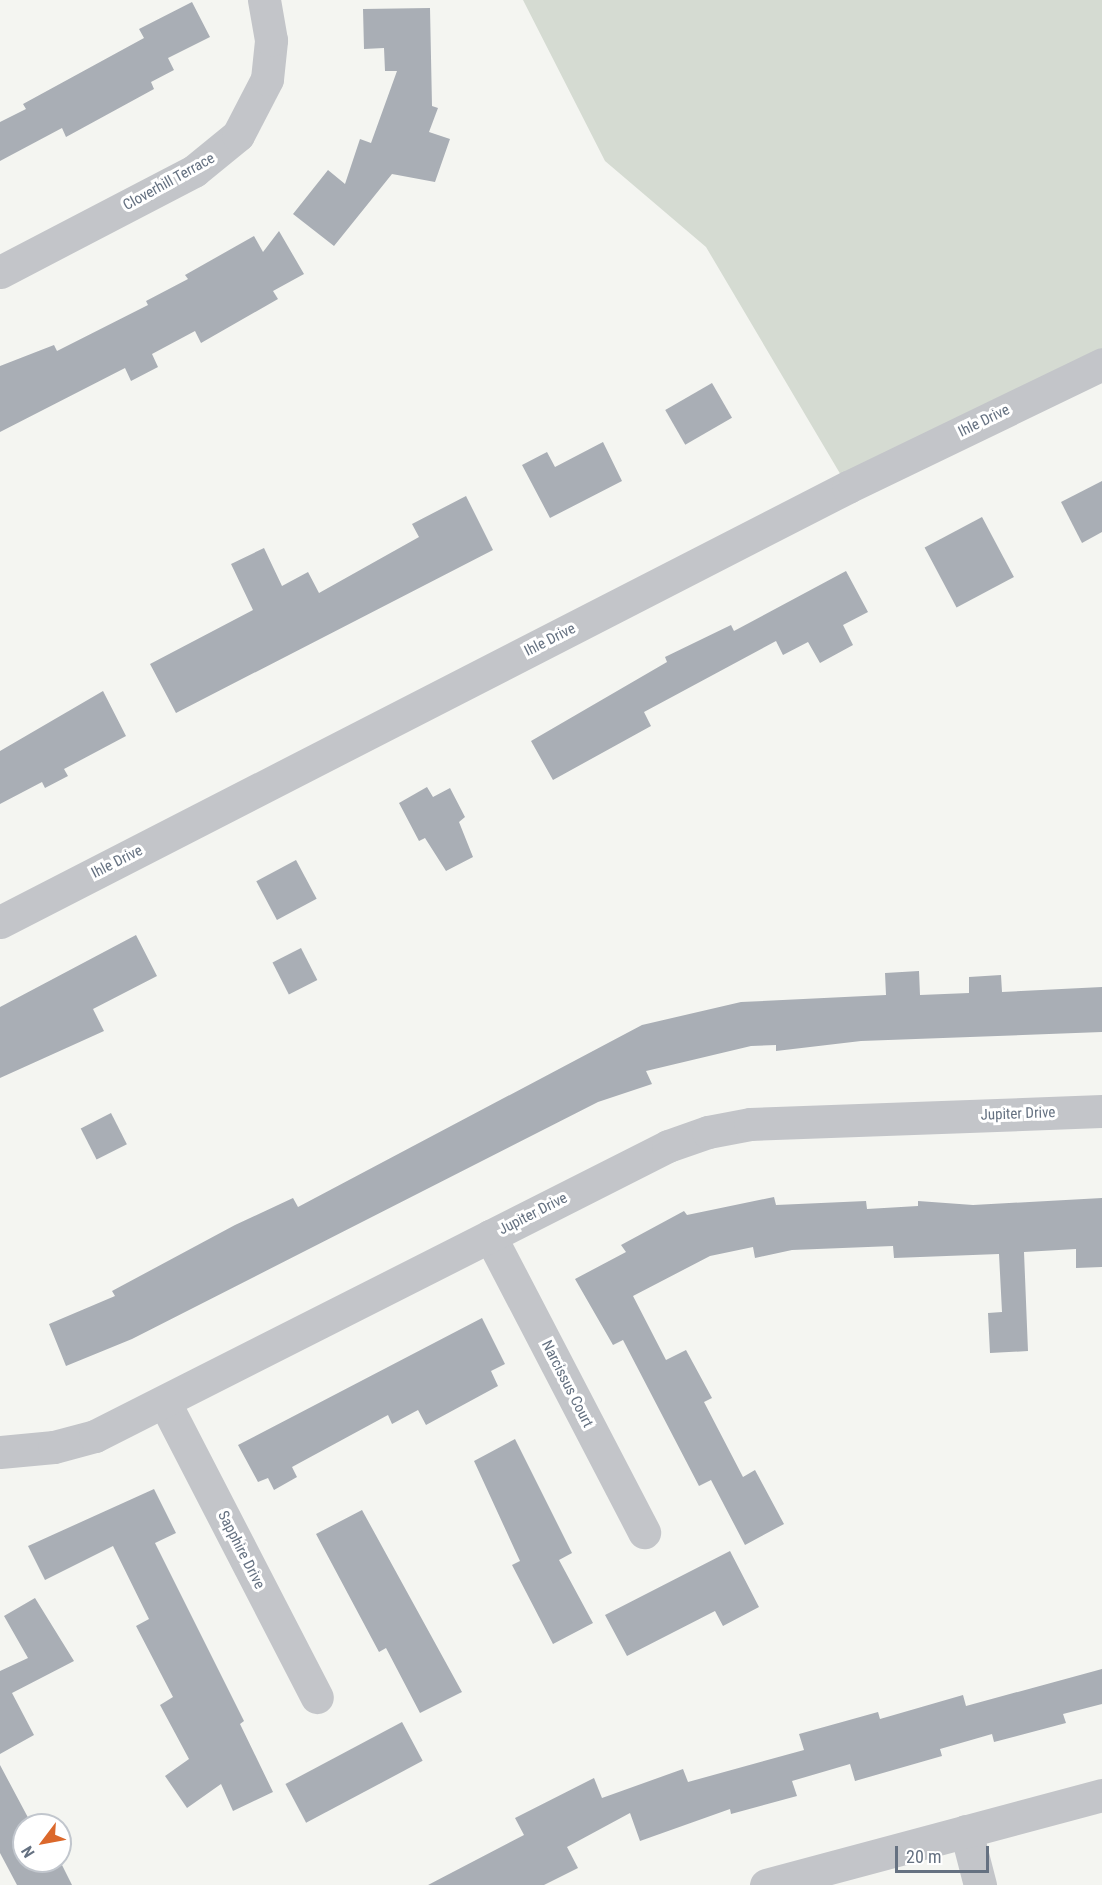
<!DOCTYPE html>
<html>
<head>
<meta charset="utf-8">
<style>
  body { margin:0 }
  #map { position:relative; width:1102px; height:1885px; overflow:hidden; background:#f4f5f1; font-family:"Roboto Condensed",sans-serif }
  div>[style] { position:absolute }
  .green>* { inset:0; background:#d5dbd2 }
  .building>* { inset:0; background:#a9aeb5; transform-origin:0 0 }
  .street>* { height:33px; margin:-16.5px; padding:0 16.5px; transform-origin:16.5px; border-radius:16.5px; background:#c3c5c9 }
  span { translate:-50% -50%; white-space:nowrap; text-align:center; line-height:1.15; -webkit-text-stroke:6px #fff; paint-order:stroke }
  .street-label { font-size:15px; color:#657181 }
  .north { position:absolute; left:12px; top:1813px; width:60px; height:60px; box-sizing:border-box; background:#fff; border:2px solid #c1c6cd; border-radius:50%; rotate:238deg; font-size:16px; font-weight:700; line-height:24px; text-align:center; color:#657181 }
  .north::after { content:''; display:block; margin:auto; width:21px; height:27px; background:#db682b; clip-path:polygon(50% 0,100% 100%,50% 72%,0 100%) }
  .scale { position:absolute; left:895px; top:1846px; width:94px; height:27px; box-sizing:border-box; border:3px solid #657181; border-top:0; padding-left:8px; font-size:18px; line-height:21px; white-space:nowrap; color:#657181; -webkit-text-stroke:4px #fff; paint-order:stroke }
</style>
</head>
<body>
<div id="map">
  <div class="green">
    <i style="clip-path:polygon(523px 0,1102px 0,1102px 364px,848px 487px,706px 247px,605px 161px)"></i>
  </div>
  <div class="building">
    <i style="clip-path:polygon(192px 2px,210px 37px,168px 58px,174px 70px,151px 82px,154px 89px,66px 137px,62px 128px,0 161px,0 122px,26px 109px,23px 104px,144px 38px,139px 29px)"></i>
    <i style="clip-path:polygon(430px 8px,432px 106px,438px 108px,429px 132px,450px 139px,435px 182px,392px 174px,334px 246px,293px 214px,328px 170px,345px 184px,360px 139px,371px 143px,397px 71px,385px 71px,384px 48px,364px 49px,363px 9px)"></i>
    <i style="clip-path:polygon(279px 231px,304px 274px,273px 291px,278px 299px,201px 343px,195px 331px,152px 354px,158px 367px,131px 381px,125px 368px,0 432px,0 366px,54px 345px,57px 351px,148px 305px,146px 301px,188px 279px,185px 275px,254px 236px,263px 252px)"></i>
    <i style="left:712px;top:383px;width:40px;height:54px;rotate:60deg"></i>
    <i style="clip-path:polygon(603px 442px,622px 481px,550px 518px,522px 465px,547px 452px,555px 467px)"></i>
    <i style="clip-path:polygon(1102px 481px,1102px 532px,1082px 543px,1061px 502px)"></i>
    <i style="clip-path:polygon(466px 496px,493px 550px,176px 713px,150px 664px,253px 610px,231px 564px,264px 548px,282px 586px,308px 572px,319px 593px,419px 537px,412px 524px)"></i>
    <i style="left:982px;top:517px;width:68px;height:65px;rotate:62deg"></i>
    <i style="clip-path:polygon(846px 571px,868px 612px,843px 625px,853px 645px,820px 663px,808px 642px,783px 655px,776px 641px,644px 712px,651px 726px,553px 780px,531px 741px,667px 662px,665px 657px,731px 625px,734px 631px)"></i>
    <i style="clip-path:polygon(103px 691px,126px 736px,64px 769px,68px 776px,45px 788px,42px 782px,0 804px,0 751px)"></i>
    <i style="clip-path:polygon(427px 787px,433px 797px,450px 788px,465px 817px,459px 822px,473px 857px,446px 871px,425px 838px,419px 841px,399px 803px)"></i>
    <i style="left:296px;top:860px;width:44px;height:45px;rotate:62deg"></i>
    <i style="clip-path:polygon(136px 935px,157px 976px,93px 1009px,104px 1031px,0 1078px,0 1007px)"></i>
    <i style="left:301px;top:948px;width:36px;height:32px;rotate:63deg"></i>
    <i style="clip-path:polygon(919px 971px,920px 995px,969px 993px,969px 977px,1001px 975px,1002px 992px,1102px 987px,1102px 1032px,861px 1041px,776px 1051px,776px 1045px,751px 1046px,646px 1071px,652px 1084px,598px 1102px,132px 1339px,66px 1366px,49px 1324px,115px 1296px,112px 1291px,235px 1225px,293px 1198px,298px 1207px,642px 1025px,741px 1002px,886px 995px,885px 973px)"></i>
    <i style="left:111px;top:1113px;width:35px;height:34px;rotate:63deg"></i>
    <i style="clip-path:polygon(774px 1197px,776px 1205px,866px 1201px,867px 1209px,918px 1206px,918px 1201px,973px 1205px,1102px 1198px,1102px 1267px,1076px 1268px,1076px 1249px,1024px 1252px,1028px 1351px,990px 1353px,988px 1313px,1002px 1312px,999px 1254px,894px 1258px,893px 1246px,792px 1250px,755px 1258px,753px 1247px,710px 1256px,633px 1296px,666px 1360px,686px 1350px,712px 1398px,704px 1402px,743px 1477px,755px 1470px,784px 1524px,745px 1545px,711px 1480px,699px 1486px,623px 1340px,613px 1345px,575px 1279px,626px 1252px,621px 1245px,684px 1211px,687px 1215px)"></i>
    <i style="clip-path:polygon(482px 1318px,505px 1364px,491px 1371px,498px 1386px,426px 1425px,418px 1410px,392px 1424px,388px 1415px,292px 1467px,297px 1477px,274px 1490px,268px 1478px,258px 1482px,238px 1445px)"></i>
    <i style="clip-path:polygon(515px 1439px,572px 1553px,559px 1560px,593px 1623px,553px 1644px,512px 1565px,520px 1561px,474px 1461px)"></i>
    <i style="clip-path:polygon(154px 1489px,176px 1533px,155px 1543px,244px 1721px,240px 1724px,273px 1792px,233px 1811px,221px 1784px,187px 1808px,165px 1776px,189px 1759px,160px 1705px,173px 1697px,136px 1626px,149px 1619px,113px 1546px,45px 1580px,28px 1546px)"></i>
    <i style="clip-path:polygon(362px 1510px,462px 1692px,420px 1713px,386px 1648px,379px 1652px,316px 1534px)"></i>
    <i style="clip-path:polygon(730px 1551px,759px 1607px,723px 1626px,715px 1611px,627px 1656px,605px 1615px)"></i>
    <i style="clip-path:polygon(35px 1598px,74px 1661px,12px 1693px,34px 1735px,0 1754px,0 1671px,28px 1658px,4px 1616px)"></i>
    <i style="clip-path:polygon(1102px 1669px,1102px 1704px,1063px 1714px,1066px 1723px,994px 1742px,992px 1734px,940px 1749px,942px 1756px,855px 1781px,850px 1764px,792px 1781px,797px 1796px,731px 1814px,730px 1809px,640px 1841px,630px 1813px,567px 1847px,578px 1868px,544px 1885px,428px 1885px,524px 1835px,515px 1818px,594px 1778px,602px 1798px,683px 1769px,688px 1782px,804px 1750px,799px 1734px,878px 1712px,880px 1719px,963px 1695px,966px 1706px)"></i>
    <i style="left:402px;top:1722px;width:44px;height:132px;rotate:62deg"></i>
    <i style="clip-path:polygon(0 1765px,32px 1825px,24px 1825px,24px 1861px,60px 1861px,72px 1885px,17px 1885px,0 1853px)"></i>
  </div>
  <div class="street">
    <i style="left:0;top:272px;width:219px;rotate:-27.5deg"></i>
    <i style="left:194px;top:171px;width:57px;rotate:-39.3deg"></i>
    <i style="left:238px;top:135px;width:63px;rotate:-62.6deg"></i>
    <i style="left:267px;top:79px;width:39px;rotate:-84deg"></i>
    <i style="left:271px;top:40px;width:41px;rotate:-99.9deg"></i>
    <i style="left:0;top:922px;width:953px;rotate:-27.16deg"></i>
    <i style="left:848px;top:487px;width:282px;rotate:-25.8deg"></i>
    <i style="left:490px;top:1236px;width:334px;rotate:62.5deg"></i>
    <i style="left:165px;top:1403px;width:331px;rotate:62.7deg"></i>
    <i style="left:0;top:1452px;width:54px;rotate:-5.3deg"></i>
    <i style="left:54px;top:1447px;width:42px;rotate:-15deg"></i>
    <i style="left:95px;top:1436px;width:642px;rotate:-26.84deg"></i>
    <i style="left:668px;top:1146px;width:42px;rotate:-19.3deg"></i>
    <i style="left:708px;top:1132px;width:43px;rotate:-10.8deg"></i>
    <i style="left:750px;top:1124px;width:352px;rotate:-2.1deg"></i>
    <i style="left:966px;top:1831px;width:56px;rotate:75.5deg"></i>
    <i style="left:766px;top:1885px;width:348px;rotate:-15deg"></i>
  </div>
  <div class="street-label">
    <span style="left:169px;top:182px;rotate:-29deg">Cloverhill Terrace</span>
    <span style="left:984px;top:421px;rotate:-26deg">Ihle Drive</span>
    <span style="left:550px;top:640px;rotate:-27deg">Ihle Drive</span>
    <span style="left:117px;top:862px;rotate:-27deg">Ihle Drive</span>
    <span style="left:1018px;top:1114px;rotate:-2deg">Jupiter Drive</span>
    <span style="left:533px;top:1214px;rotate:-27deg">Jupiter Drive</span>
    <span style="left:567px;top:1384px;rotate:63deg">Narcissus Court</span>
    <span style="left:241px;top:1550px;rotate:63deg">Sapphire Drive</span>
  </div>
  <div class="north">N</div>
  <div class="scale">20 m</div>
</div>
</body>
</html>
